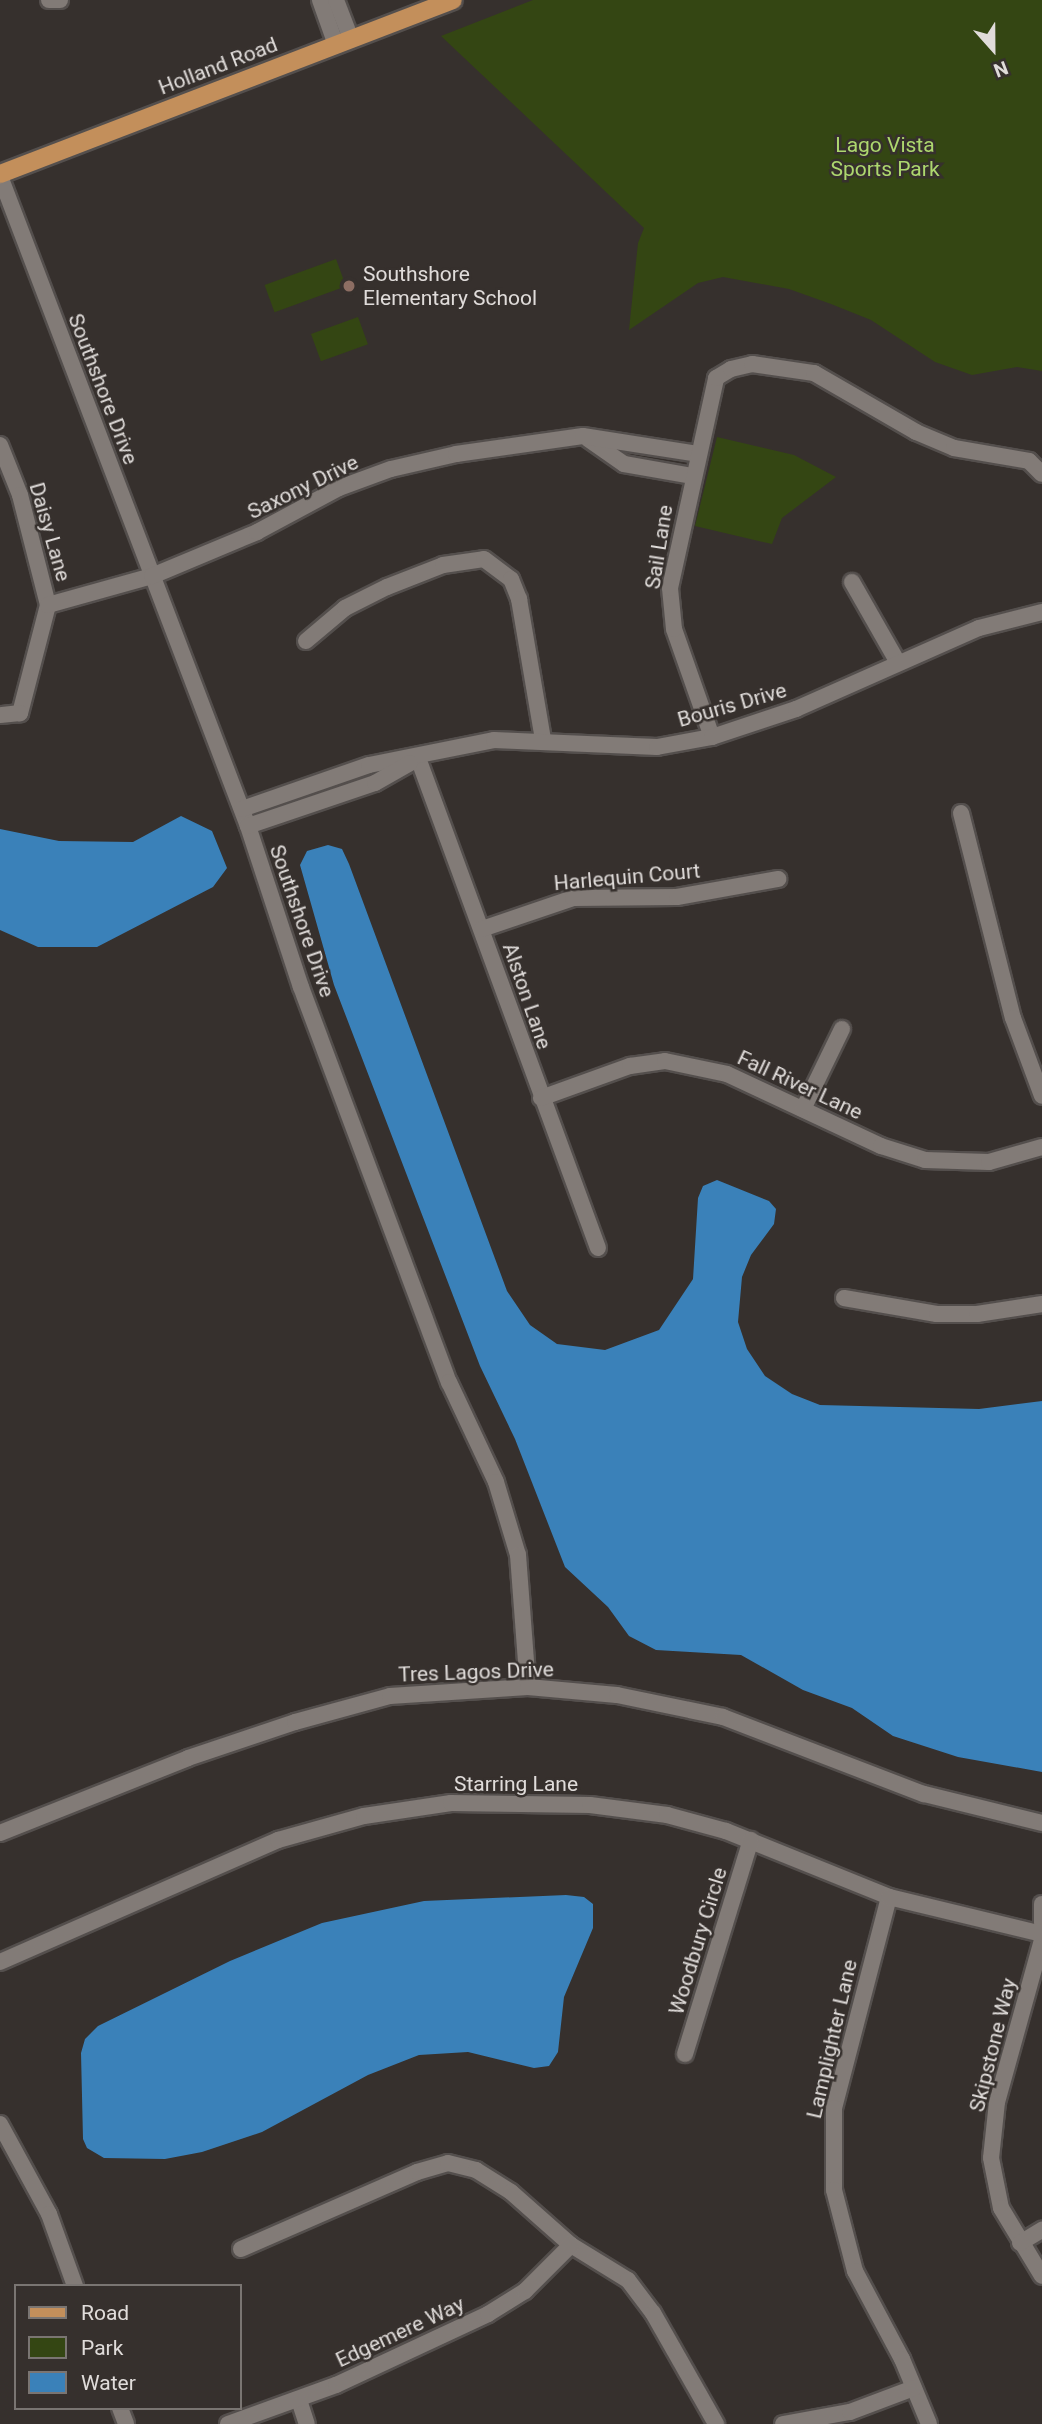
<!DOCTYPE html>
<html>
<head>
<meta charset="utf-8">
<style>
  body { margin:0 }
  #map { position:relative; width:1042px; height:2424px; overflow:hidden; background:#36302d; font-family:Roboto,sans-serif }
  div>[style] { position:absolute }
  .green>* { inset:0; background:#344613; transform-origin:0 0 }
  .water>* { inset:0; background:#3a81b9 }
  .roads { filter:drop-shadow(2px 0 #544f4d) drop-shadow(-2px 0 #544f4d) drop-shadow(0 2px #544f4d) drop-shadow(0 -2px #544f4d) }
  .minor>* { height:16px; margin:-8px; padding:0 8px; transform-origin:8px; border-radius:8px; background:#827b77 }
  .major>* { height:18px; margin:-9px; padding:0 9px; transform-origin:9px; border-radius:9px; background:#c38f5b }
  .dots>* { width:19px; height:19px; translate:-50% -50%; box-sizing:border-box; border:4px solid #36302d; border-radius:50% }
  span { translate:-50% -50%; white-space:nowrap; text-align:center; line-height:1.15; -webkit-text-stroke:5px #36302d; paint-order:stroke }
  .street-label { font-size:21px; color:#e0dcda }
  .park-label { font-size:21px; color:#add76e }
  .poi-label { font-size:21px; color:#e0dcda }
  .left { translate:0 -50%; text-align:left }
  .legend { position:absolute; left:14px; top:2284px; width:228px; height:126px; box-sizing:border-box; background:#36302d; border:2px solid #7a7572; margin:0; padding:9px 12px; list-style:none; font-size:21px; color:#e0dcda }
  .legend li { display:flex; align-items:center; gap:14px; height:35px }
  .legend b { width:35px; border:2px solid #7a7572 }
  .north { position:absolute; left:958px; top:14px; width:70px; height:70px; -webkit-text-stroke:5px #36302d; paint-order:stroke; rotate:159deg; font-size:19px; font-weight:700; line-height:28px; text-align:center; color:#e0dcda }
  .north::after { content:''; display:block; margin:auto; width:24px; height:32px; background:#e0dcda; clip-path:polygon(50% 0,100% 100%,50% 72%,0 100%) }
</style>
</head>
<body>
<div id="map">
  <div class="green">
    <i style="clip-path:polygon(533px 0,1042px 0,1042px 371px,1017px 367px,972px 375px,935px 362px,871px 320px,831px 304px,789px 289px,723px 277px,698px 283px,629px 330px,638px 243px,644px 228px,441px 36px)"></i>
    <i style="left:336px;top:259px;width:29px;height:76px;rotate:70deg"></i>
    <i style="left:358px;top:317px;width:29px;height:50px;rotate:70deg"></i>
    <i style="clip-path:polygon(717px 437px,794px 455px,836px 477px,782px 518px,772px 544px,695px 526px)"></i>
  </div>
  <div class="water">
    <i style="clip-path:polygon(181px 816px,212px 831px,227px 868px,213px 887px,97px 947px,38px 947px,0 930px,0 829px,59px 841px,133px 842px)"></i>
    <i style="clip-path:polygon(328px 845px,342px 849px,349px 864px,507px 1291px,530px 1325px,557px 1344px,605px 1350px,659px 1330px,693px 1279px,698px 1198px,703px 1186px,717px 1180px,769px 1201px,776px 1209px,774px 1224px,751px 1255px,742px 1277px,738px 1322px,747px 1349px,765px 1376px,792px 1394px,820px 1405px,979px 1409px,1042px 1401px,1042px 1772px,958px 1757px,893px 1736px,852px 1708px,803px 1690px,741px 1655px,656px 1650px,629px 1636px,608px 1607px,565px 1567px,515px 1439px,480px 1366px,334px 985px,300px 865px,307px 851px)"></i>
    <i style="clip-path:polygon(566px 1895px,584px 1897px,593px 1904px,593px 1928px,564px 1997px,558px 2052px,549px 2066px,534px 2068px,468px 2052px,419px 2055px,368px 2075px,262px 2132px,202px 2152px,165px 2159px,104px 2158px,87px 2148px,83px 2139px,81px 2053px,85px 2039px,98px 2026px,230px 1961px,322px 1923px,424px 1901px)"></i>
  </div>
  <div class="roads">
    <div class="minor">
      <i style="left:49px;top:0;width:11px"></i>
      <i style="left:320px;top:0;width:48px;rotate:70.4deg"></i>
      <i style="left:336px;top:0;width:42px;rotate:69deg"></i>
      <i style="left:0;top:176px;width:696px;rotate:69.12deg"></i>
      <i style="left:248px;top:826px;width:169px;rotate:71.8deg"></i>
      <i style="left:301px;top:987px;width:422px;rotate:69.5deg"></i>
      <i style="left:449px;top:1382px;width:110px;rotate:64.8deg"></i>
      <i style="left:496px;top:1482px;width:76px;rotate:73.2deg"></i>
      <i style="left:518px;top:1555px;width:132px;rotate:85.7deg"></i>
      <i style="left:588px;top:439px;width:44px;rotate:34.8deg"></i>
      <i style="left:624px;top:464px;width:70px;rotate:9.9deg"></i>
      <i style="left:0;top:445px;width:54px;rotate:68.2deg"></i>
      <i style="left:20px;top:495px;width:114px;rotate:75.7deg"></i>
      <i style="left:48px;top:605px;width:112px;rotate:104.5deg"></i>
      <i style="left:20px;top:713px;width:20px;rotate:174deg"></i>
      <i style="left:852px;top:582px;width:91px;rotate:60.3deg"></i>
      <i style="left:48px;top:605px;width:108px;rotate:-15.6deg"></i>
      <i style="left:152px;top:576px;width:114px;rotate:-22.7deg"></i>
      <i style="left:257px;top:532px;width:93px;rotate:-28.2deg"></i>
      <i style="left:339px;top:488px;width:55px;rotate:-20.1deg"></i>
      <i style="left:391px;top:469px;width:67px;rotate:-13deg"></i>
      <i style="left:456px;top:454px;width:128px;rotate:-8.1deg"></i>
      <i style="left:583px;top:436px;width:116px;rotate:8.9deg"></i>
      <i style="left:306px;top:641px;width:51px;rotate:-40.2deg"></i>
      <i style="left:345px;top:608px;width:47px;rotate:-26.6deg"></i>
      <i style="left:387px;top:587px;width:60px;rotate:-21.4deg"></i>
      <i style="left:443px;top:565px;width:41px;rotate:-8.3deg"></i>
      <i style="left:484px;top:559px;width:34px;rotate:37deg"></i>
      <i style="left:511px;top:579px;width:22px;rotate:68deg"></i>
      <i style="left:519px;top:599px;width:143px;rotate:80.3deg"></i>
      <i style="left:712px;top:737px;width:114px;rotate:-109.4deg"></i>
      <i style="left:674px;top:629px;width:41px;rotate:-95.6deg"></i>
      <i style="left:670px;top:588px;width:215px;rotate:-77.6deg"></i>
      <i style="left:716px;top:378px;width:17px;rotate:-31deg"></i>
      <i style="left:731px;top:369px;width:22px;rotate:-13deg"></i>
      <i style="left:752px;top:364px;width:63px;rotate:8.3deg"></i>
      <i style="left:814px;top:373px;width:118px;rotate:30deg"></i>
      <i style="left:916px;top:432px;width:41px;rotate:22.8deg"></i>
      <i style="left:954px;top:448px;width:76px;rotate:9.8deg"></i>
      <i style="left:1029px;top:461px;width:18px;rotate:45deg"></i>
      <i style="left:418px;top:758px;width:522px;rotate:69.83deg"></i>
      <i style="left:242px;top:809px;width:134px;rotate:-19.1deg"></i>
      <i style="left:369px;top:765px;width:127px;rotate:-11.3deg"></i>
      <i style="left:494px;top:740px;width:163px;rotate:2.5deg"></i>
      <i style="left:657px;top:747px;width:56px;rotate:-10.3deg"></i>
      <i style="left:712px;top:737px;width:89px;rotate:-18.4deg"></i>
      <i style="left:796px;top:709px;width:200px;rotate:-23.9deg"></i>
      <i style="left:979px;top:628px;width:65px;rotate:-14.3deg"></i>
      <i style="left:961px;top:813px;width:211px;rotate:75.8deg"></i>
      <i style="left:1013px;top:1018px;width:83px;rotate:69.6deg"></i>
      <i style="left:248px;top:826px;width:134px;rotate:-18.7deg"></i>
      <i style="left:375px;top:783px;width:40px;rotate:-29.7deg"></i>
      <i style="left:482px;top:929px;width:96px;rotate:-18.8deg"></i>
      <i style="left:573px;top:898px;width:104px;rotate:-0.6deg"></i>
      <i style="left:677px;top:897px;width:103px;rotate:-10.1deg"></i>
      <i style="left:541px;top:1098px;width:95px;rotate:-19.8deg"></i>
      <i style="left:630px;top:1066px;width:35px;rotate:-8deg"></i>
      <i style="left:665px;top:1061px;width:63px;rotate:11.8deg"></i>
      <i style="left:727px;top:1074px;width:170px;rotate:25.1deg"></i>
      <i style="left:881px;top:1146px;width:46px;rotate:17.7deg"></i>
      <i style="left:925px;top:1160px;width:64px;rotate:1.8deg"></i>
      <i style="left:989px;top:1162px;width:55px;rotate:-15.8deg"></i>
      <i style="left:803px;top:1109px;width:89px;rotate:-64deg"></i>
      <i style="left:844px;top:1298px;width:94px;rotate:9.8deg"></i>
      <i style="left:937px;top:1314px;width:40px"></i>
      <i style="left:977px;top:1314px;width:66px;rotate:-8.7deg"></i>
      <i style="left:0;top:1833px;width:202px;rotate:-21.7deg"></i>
      <i style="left:188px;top:1758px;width:113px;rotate:-18.6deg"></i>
      <i style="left:295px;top:1722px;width:98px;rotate:-15.3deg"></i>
      <i style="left:390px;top:1696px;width:138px;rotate:-3.7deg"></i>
      <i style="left:528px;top:1687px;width:89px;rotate:5.1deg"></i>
      <i style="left:617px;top:1695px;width:108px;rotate:11.7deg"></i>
      <i style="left:723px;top:1717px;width:215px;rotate:21deg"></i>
      <i style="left:924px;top:1794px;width:122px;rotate:13.8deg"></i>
      <i style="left:889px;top:1897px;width:218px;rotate:104.6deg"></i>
      <i style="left:834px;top:2108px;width:82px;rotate:90deg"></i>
      <i style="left:834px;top:2190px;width:84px;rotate:75.5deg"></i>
      <i style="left:855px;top:2271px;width:100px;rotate:61.9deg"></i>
      <i style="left:902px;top:2359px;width:70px;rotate:67.4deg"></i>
      <i style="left:1042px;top:1904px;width:19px;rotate:90deg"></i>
      <i style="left:1042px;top:1940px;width:168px;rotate:105.5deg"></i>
      <i style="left:997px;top:2102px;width:56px;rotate:96.1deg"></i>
      <i style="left:991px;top:2158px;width:51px;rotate:78.7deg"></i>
      <i style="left:1001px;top:2208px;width:79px;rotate:58.9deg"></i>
      <i style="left:0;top:1962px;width:304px;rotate:-23.7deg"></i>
      <i style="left:278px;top:1840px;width:89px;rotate:-15.6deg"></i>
      <i style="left:364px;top:1816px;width:88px;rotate:-8.5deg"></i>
      <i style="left:451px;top:1803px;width:139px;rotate:0.8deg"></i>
      <i style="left:590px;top:1805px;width:78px;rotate:7.4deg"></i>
      <i style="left:667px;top:1815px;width:61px;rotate:15.2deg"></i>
      <i style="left:726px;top:1831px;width:176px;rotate:22deg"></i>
      <i style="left:889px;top:1897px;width:157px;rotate:13.6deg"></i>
      <i style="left:685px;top:2054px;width:224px;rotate:-72.9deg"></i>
      <i style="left:0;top:2124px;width:102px;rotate:61.4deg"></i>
      <i style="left:49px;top:2214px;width:77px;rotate:70.1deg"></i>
      <i style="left:1020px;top:2243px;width:26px;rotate:-31deg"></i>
      <i style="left:241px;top:2249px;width:192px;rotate:-23.6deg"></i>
      <i style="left:417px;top:2172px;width:32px;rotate:-16deg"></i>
      <i style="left:448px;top:2163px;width:29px;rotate:14deg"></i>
      <i style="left:476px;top:2170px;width:41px;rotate:32.2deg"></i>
      <i style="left:511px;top:2192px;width:80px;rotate:41.5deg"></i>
      <i style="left:571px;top:2245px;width:67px;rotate:31.6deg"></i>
      <i style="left:628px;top:2280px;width:41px;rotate:52.9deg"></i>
      <i style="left:653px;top:2313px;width:128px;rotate:60.4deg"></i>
      <i style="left:299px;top:2400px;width:25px;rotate:72deg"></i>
      <i style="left:120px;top:2408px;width:17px;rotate:69deg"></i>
      <i style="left:228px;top:2424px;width:115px;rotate:-19.9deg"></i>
      <i style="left:336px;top:2385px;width:168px;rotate:-25deg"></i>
      <i style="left:488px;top:2314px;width:44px;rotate:-31.9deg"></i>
      <i style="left:525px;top:2291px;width:65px;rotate:-45deg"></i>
      <i style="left:783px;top:2424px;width:68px;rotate:-10.2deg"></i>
      <i style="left:850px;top:2412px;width:68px;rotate:-20.6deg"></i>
    </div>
    <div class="major">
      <i style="left:0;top:174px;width:485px;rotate:-21deg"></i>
    </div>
  </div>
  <div class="dots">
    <i style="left:349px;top:286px;background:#8d6e63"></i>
  </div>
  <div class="street-label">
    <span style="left:218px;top:66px;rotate:-21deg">Holland Road</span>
    <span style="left:103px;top:389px;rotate:69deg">Southshore Drive</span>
    <span style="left:303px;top:487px;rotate:-26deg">Saxony Drive</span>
    <span style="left:50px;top:532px;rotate:74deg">Daisy Lane</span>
    <span style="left:659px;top:547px;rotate:-81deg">Sail Lane</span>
    <span style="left:732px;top:705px;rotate:-16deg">Bouris Drive</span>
    <span style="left:627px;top:877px;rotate:-5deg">Harlequin Court</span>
    <span style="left:302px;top:921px;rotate:71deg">Southshore Drive</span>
    <span style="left:527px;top:996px;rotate:71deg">Alston Lane</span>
    <span style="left:800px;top:1085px;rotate:25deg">Fall River Lane</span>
    <span style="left:476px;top:1672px;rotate:-2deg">Tres Lagos Drive</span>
    <span style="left:516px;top:1784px">Starring Lane</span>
    <span style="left:698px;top:1941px;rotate:-73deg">Woodbury Circle</span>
    <span style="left:832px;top:2039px;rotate:-77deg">Lamplighter Lane</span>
    <span style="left:993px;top:2045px;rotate:-76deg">Skipstone Way</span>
    <span style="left:400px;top:2332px;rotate:-25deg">Edgemere Way</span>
  </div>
  <div class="park-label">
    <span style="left:885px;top:157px">Lago Vista<br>Sports Park</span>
  </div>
  <div class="poi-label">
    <span class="left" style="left:363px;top:286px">Southshore<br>Elementary School</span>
  </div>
  <ul class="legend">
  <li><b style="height:9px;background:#c38f5b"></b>Road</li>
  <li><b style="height:19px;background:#344613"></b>Park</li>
  <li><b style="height:19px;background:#3a81b9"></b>Water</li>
  </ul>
  <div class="north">N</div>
</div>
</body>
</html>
